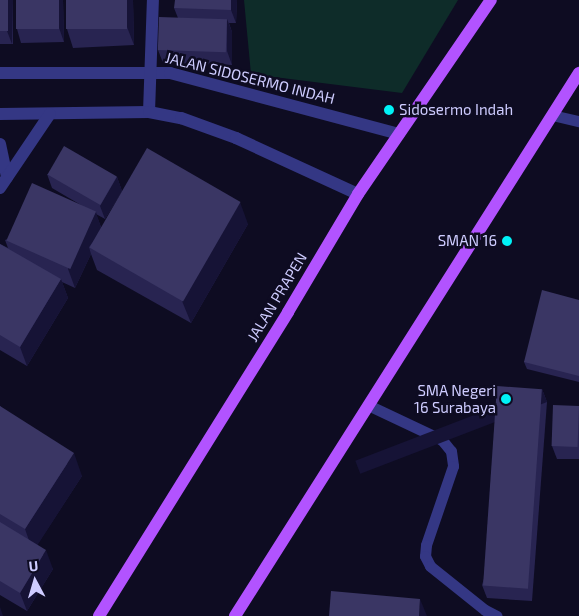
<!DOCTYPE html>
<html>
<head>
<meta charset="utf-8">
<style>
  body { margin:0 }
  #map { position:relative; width:579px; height:616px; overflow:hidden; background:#0e0c22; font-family:"Exo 2",sans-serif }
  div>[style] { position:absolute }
  .green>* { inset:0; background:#0e2c29 }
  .lane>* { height:11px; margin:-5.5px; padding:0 5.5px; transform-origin:5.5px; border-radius:5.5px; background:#343784 }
  .street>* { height:12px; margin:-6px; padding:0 6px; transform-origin:6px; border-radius:6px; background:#343784 }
  .primary>* { height:12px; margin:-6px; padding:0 6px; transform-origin:6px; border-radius:6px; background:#b253ff }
  .wall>* { inset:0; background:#282451; transform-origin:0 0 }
  .shaded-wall>* { inset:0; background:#161336; transform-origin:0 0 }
  .building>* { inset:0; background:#3a3664; transform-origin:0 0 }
  .dots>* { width:14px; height:14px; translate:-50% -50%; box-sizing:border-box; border:2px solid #0e0c22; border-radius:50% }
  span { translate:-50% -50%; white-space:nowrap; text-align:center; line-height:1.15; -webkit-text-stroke:5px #0e0c22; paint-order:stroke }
  .street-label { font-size:15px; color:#ceccff }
  .poi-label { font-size:15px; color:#ceccff }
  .left { translate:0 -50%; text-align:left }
  .right { translate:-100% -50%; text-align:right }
  .north { position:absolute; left:10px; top:556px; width:50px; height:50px; -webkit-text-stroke:4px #0e0c22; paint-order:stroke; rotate:354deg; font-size:14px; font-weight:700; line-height:20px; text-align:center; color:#ceccff }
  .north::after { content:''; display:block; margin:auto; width:18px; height:22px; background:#ceccff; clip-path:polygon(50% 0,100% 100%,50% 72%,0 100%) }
</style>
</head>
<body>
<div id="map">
  <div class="green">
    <i style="clip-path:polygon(244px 0,458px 0,402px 93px,251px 74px)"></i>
  </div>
  <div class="lane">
    <i style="left:552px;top:115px;width:28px;rotate:13deg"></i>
    <i style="left:368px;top:405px;width:82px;rotate:25.3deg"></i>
    <i style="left:442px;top:440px;width:14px;rotate:51deg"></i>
    <i style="left:451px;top:451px;width:15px;rotate:82deg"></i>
    <i style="left:453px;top:466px;width:83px;rotate:108.9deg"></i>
    <i style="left:426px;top:545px;width:11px;rotate:95deg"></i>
    <i style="left:425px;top:556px;width:11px;rotate:63deg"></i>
    <i style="left:430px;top:566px;width:70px;rotate:38.7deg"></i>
    <i style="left:485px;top:610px;width:13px;rotate:27deg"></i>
  </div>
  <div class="street">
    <i style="left:0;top:73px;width:170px"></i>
    <i style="left:170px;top:73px;width:237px;rotate:14.9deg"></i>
    <i style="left:149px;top:112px;width:112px;rotate:-88deg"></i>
    <i style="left:0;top:114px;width:149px;rotate:-0.8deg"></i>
    <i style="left:149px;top:112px;width:33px;rotate:11deg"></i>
    <i style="left:181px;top:118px;width:59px;rotate:20deg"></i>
    <i style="left:236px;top:138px;width:134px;rotate:24.7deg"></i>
    <i style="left:0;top:144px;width:34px;rotate:78deg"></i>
    <i style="left:0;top:188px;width:89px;rotate:-56deg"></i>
  </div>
  <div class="primary">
    <i style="left:99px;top:616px;width:358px;rotate:-58.1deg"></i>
    <i style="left:288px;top:312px;width:137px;rotate:-59.3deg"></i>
    <i style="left:358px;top:194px;width:235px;rotate:-55.6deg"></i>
    <i style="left:235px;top:616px;width:643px;rotate:-57.65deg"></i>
  </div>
  <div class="wall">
    <i style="left:0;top:0;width:13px;height:44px"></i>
    <i style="clip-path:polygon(63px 0,64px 42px,21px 43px,17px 29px)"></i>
    <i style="clip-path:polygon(133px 0,134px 45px,73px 48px,67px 29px)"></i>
    <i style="clip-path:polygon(237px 0,236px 23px,229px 23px,232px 32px,232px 65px,163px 63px,158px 50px,178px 18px,174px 8px)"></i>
    <i style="clip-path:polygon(47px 174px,117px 177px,122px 191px,105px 219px,96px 214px,101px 227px,248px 224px,191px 323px,97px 270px,91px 254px,75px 288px,62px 282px,68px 298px,27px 366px,0 350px,0 244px,8px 248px,5px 240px,86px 208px,52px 188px)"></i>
    <i style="clip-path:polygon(579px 300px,579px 382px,527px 369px,524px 362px)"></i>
    <i style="clip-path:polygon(542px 389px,547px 402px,532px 601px,487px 598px,482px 585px)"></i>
    <i style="clip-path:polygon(0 406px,82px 476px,37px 545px,53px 569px,27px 611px,0 595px)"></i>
    <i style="clip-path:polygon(579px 406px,579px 459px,557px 459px,552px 446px)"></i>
  </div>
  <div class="shaded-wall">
    <i style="clip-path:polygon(8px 0,13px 0,12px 44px,7px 31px)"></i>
    <i style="clip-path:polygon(59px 0,63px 0,64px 42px,59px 28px)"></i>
    <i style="clip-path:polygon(127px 0,133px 0,134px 45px,127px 27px)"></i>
    <i style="clip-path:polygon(231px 0,237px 0,236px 23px,231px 10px)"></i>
    <i style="clip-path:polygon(227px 19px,232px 32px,232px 65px,227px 51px)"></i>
    <i style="clip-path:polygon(117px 177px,122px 191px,105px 219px,100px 206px)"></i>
    <i style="clip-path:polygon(240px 202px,248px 224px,191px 323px,182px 301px)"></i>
    <i style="clip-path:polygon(96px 212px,102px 231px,89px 247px,91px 254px,75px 288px,68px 269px)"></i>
    <i style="clip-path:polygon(61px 279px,68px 298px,27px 366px,20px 347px)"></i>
    <i style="left:542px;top:389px;width:14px;height:200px;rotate:69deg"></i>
    <i style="clip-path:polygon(74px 453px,82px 476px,33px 552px,25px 529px)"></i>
    <i style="clip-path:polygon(46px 550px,53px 569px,27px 611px,20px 593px)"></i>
    <i style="clip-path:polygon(420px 599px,427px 616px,419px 616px)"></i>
    <i style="clip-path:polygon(0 607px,3px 616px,0 616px)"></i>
  </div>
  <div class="building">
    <i style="left:0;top:0;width:8px;height:31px"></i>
    <i style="left:16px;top:0;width:43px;height:29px"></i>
    <i style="left:66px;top:0;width:61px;height:29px"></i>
    <i style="clip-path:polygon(175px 0,231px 0,231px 10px,174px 8px)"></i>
    <i style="left:159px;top:17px;width:68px;height:33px;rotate:2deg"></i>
    <i style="left:64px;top:146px;width:61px;height:33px;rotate:30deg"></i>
    <i style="left:147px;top:148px;width:108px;height:115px;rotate:30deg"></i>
    <i style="left:32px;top:183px;width:70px;height:63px;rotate:24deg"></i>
    <i style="clip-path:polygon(0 244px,61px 279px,20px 347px,0 335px)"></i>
    <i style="clip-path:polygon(542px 290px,579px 300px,579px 376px,524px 362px)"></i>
    <i style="left:497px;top:386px;width:45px;height:200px;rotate:4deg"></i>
    <i style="left:553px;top:405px;width:26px;height:41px;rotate:2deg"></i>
    <i style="clip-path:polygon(0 406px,74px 453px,25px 529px,0 514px)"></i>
    <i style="clip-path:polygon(0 522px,46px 550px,20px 593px,0 581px)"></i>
    <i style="clip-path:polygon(331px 591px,420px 599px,419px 616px,329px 616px)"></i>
  </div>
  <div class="dots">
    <i style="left:389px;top:110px;background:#00f2f7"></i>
    <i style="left:507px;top:241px;background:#00f2f7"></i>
    <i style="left:506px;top:399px;background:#00f2f7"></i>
  </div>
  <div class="street-label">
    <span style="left:250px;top:78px;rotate:14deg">JALAN SIDOSERMO INDAH</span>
    <span style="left:277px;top:297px;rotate:-59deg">JALAN PRAPEN</span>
  </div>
  <div class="poi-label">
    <span class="left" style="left:399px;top:110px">Sidosermo Indah</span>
    <span class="right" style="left:497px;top:241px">SMAN 16</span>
    <span class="right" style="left:496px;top:399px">SMA Negeri<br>16 Surabaya</span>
  </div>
  <div class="north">U</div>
</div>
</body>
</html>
